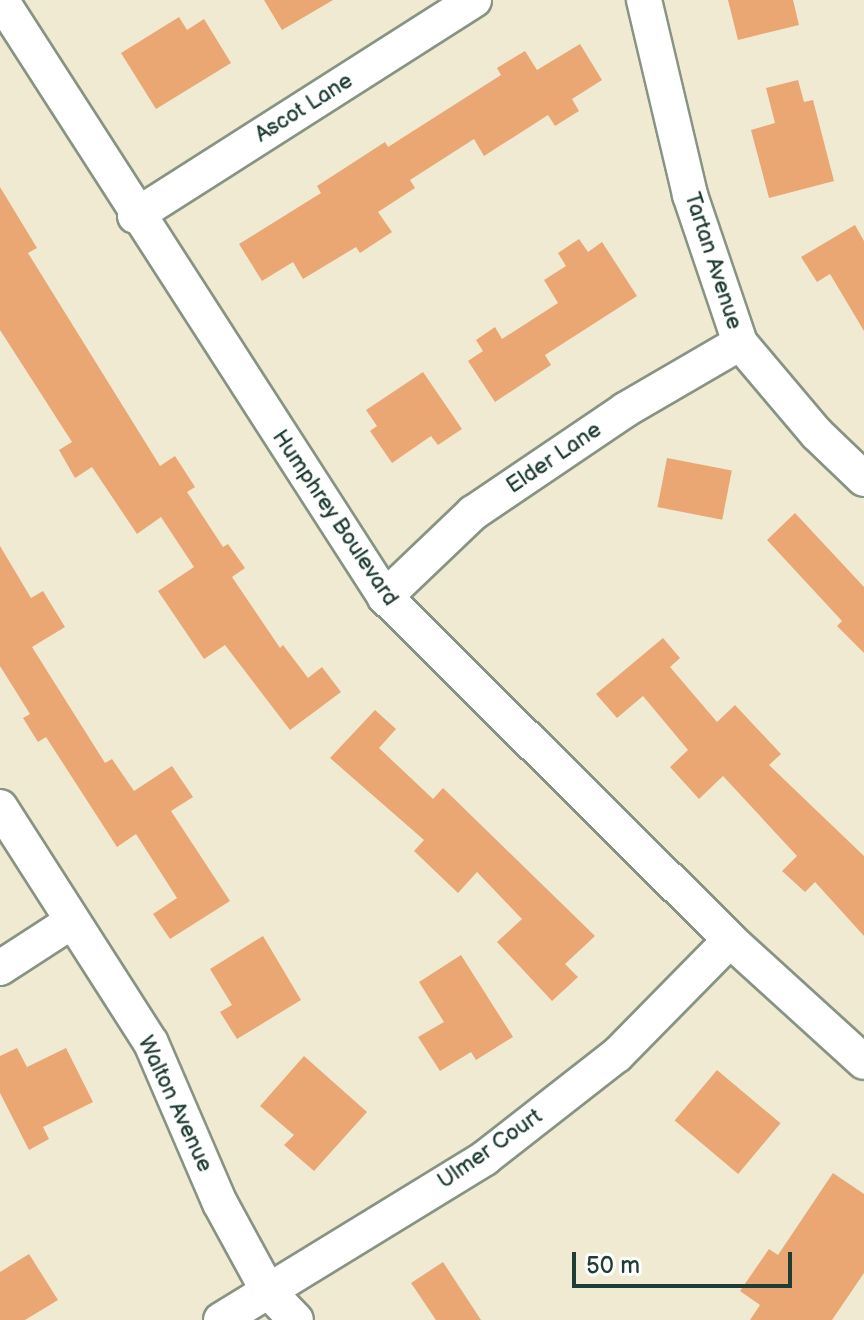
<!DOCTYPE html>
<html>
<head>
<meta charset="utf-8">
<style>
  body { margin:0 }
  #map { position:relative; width:864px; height:1320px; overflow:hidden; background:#f0ead2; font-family:"Balsamiq Sans",sans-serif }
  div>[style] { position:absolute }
  .building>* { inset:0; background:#eaa774; transform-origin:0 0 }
  .roads { filter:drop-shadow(2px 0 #889483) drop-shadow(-2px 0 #889483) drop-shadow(0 2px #889483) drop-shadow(0 -2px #889483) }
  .minor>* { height:34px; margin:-17px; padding:0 17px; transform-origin:17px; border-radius:17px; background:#fff }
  span { translate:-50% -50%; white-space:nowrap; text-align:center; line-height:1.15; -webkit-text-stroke:6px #fff; paint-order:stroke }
  .street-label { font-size:22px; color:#1f3d34 }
  .scale { position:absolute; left:572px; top:1252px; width:220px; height:36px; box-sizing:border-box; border:4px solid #1f3d34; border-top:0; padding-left:10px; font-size:24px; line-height:28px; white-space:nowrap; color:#1f3d34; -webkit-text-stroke:6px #fff; paint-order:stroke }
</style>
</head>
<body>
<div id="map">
  <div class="building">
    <i style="clip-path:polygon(264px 0,333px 0,282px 30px)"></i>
    <i style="clip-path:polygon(728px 0,793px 0,799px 25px,738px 40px)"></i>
    <i style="clip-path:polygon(179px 17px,187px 30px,204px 19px,231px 63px,156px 109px,121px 53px)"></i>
    <i style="clip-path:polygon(580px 44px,602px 80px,572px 99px,579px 111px,555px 126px,548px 115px,484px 156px,474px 139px,410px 180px,415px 188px,378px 212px,392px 232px,360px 253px,356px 247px,303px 279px,293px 262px,262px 281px,239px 244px,321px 193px,317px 186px,385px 142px,388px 147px,501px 75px,497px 68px,525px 51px,537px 70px)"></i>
    <i style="clip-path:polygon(798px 80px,804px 102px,813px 100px,834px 181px,769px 198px,751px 130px,775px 123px,766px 88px)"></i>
    <i style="clip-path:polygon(0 187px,37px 248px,28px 253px,160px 466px,175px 456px,195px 487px,187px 492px,223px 547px,228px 544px,245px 568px,232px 577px,280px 648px,283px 645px,308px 678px,322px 667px,341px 692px,290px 730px,225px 645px,204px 659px,158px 591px,194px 567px,161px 517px,137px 534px,92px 467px,75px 478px,59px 450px,72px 442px,0 330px)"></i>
    <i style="clip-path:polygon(855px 225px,864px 241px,864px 331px,830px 274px,817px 282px,801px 257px)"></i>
    <i style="clip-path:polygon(579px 239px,588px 252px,602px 242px,637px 296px,545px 355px,551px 365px,495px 402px,468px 361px,483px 351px,476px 340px,495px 327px,502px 339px,558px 303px,544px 280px,566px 266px,558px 253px)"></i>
    <i style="clip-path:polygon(423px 372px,462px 429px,438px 445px,431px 436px,392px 463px,370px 431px,377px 426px,366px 410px)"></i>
    <i style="left:667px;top:458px;width:66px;height:50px;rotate:11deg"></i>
    <i style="clip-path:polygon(795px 513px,864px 587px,864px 653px,837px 626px,842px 621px,767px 540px)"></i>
    <i style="clip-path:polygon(0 546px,31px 598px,43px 591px,65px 627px,32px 647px,105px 763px,112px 759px,134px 791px,172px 766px,193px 797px,171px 811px,230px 901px,170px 939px,153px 914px,177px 898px,136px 834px,117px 847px,46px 737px,38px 742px,23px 718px,30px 714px,0 666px)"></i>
    <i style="clip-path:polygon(663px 638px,680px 658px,670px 667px,717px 722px,735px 705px,781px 754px,769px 765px,864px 856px,864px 936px,815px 882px,805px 892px,782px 871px,797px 856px,723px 776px,699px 799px,670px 767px,688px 750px,643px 696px,617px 718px,596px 694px)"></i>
    <i style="clip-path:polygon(375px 710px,396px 729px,379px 748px,433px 799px,443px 788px,595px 936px,565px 964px,578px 977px,552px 1001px,497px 942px,522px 919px,477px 872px,458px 893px,414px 851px,424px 840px,330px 758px)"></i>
    <i style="clip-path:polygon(263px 936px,301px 1000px,237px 1039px,220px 1012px,232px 1005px,210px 969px)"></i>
    <i style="clip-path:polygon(461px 955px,513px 1037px,476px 1060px,471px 1052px,440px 1071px,418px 1037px,444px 1022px,419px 982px)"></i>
    <i style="clip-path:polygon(17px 1048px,27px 1067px,66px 1048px,93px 1102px,43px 1127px,49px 1139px,29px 1150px,0 1093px,0 1056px)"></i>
    <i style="clip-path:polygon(304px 1056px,367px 1112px,314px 1171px,284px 1145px,294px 1135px,260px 1106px)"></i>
    <i style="left:717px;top:1070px;width:83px;height:66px;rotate:40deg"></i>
    <i style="clip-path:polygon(833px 1173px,864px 1194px,864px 1273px,832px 1320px,750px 1320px,760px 1305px,740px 1291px,769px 1249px,778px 1255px)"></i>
    <i style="clip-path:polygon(29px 1254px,58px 1300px,25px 1320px,0 1320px,0 1272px)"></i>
    <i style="clip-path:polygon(443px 1262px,481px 1320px,436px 1320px,411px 1283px)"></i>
  </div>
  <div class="roads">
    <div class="minor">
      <i style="left:1px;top:0;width:710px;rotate:57.25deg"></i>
      <i style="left:385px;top:597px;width:486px;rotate:44.8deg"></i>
      <i style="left:730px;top:940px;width:181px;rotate:42.3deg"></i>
      <i style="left:644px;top:0;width:200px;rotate:76.7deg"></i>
      <i style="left:690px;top:195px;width:156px;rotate:71.3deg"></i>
      <i style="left:740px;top:343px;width:119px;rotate:49.8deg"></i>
      <i style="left:817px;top:434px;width:65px;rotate:43.8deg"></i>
      <i style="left:135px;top:216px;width:402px;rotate:-32.5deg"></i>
      <i style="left:385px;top:597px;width:122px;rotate:-43.7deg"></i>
      <i style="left:473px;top:513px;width:184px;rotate:-34.1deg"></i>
      <i style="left:625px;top:410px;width:133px;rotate:-30.2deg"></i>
      <i style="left:0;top:807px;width:280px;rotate:57.4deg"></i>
      <i style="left:151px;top:1043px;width:174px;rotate:66.7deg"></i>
      <i style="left:220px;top:1203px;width:100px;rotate:61.4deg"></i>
      <i style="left:268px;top:1291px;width:40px;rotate:46deg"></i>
      <i style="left:0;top:968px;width:85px;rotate:-32.9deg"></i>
      <i style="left:221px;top:1320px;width:310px;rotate:-31.5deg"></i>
      <i style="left:485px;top:1158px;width:167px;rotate:-38deg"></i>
      <i style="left:617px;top:1055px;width:161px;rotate:-45.5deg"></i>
    </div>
  </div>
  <div class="street-label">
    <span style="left:304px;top:108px;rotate:-32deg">Ascot Lane</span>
    <span style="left:713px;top:261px;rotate:72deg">Tartan Avenue</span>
    <span style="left:554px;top:458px;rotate:-34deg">Elder Lane</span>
    <span style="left:335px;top:518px;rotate:56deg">Humphrey Boulevard</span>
    <span style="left:175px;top:1104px;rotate:65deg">Walton Avenue</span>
    <span style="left:490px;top:1149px;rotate:-35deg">Ulmer Court</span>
  </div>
  <div class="scale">50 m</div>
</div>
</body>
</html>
